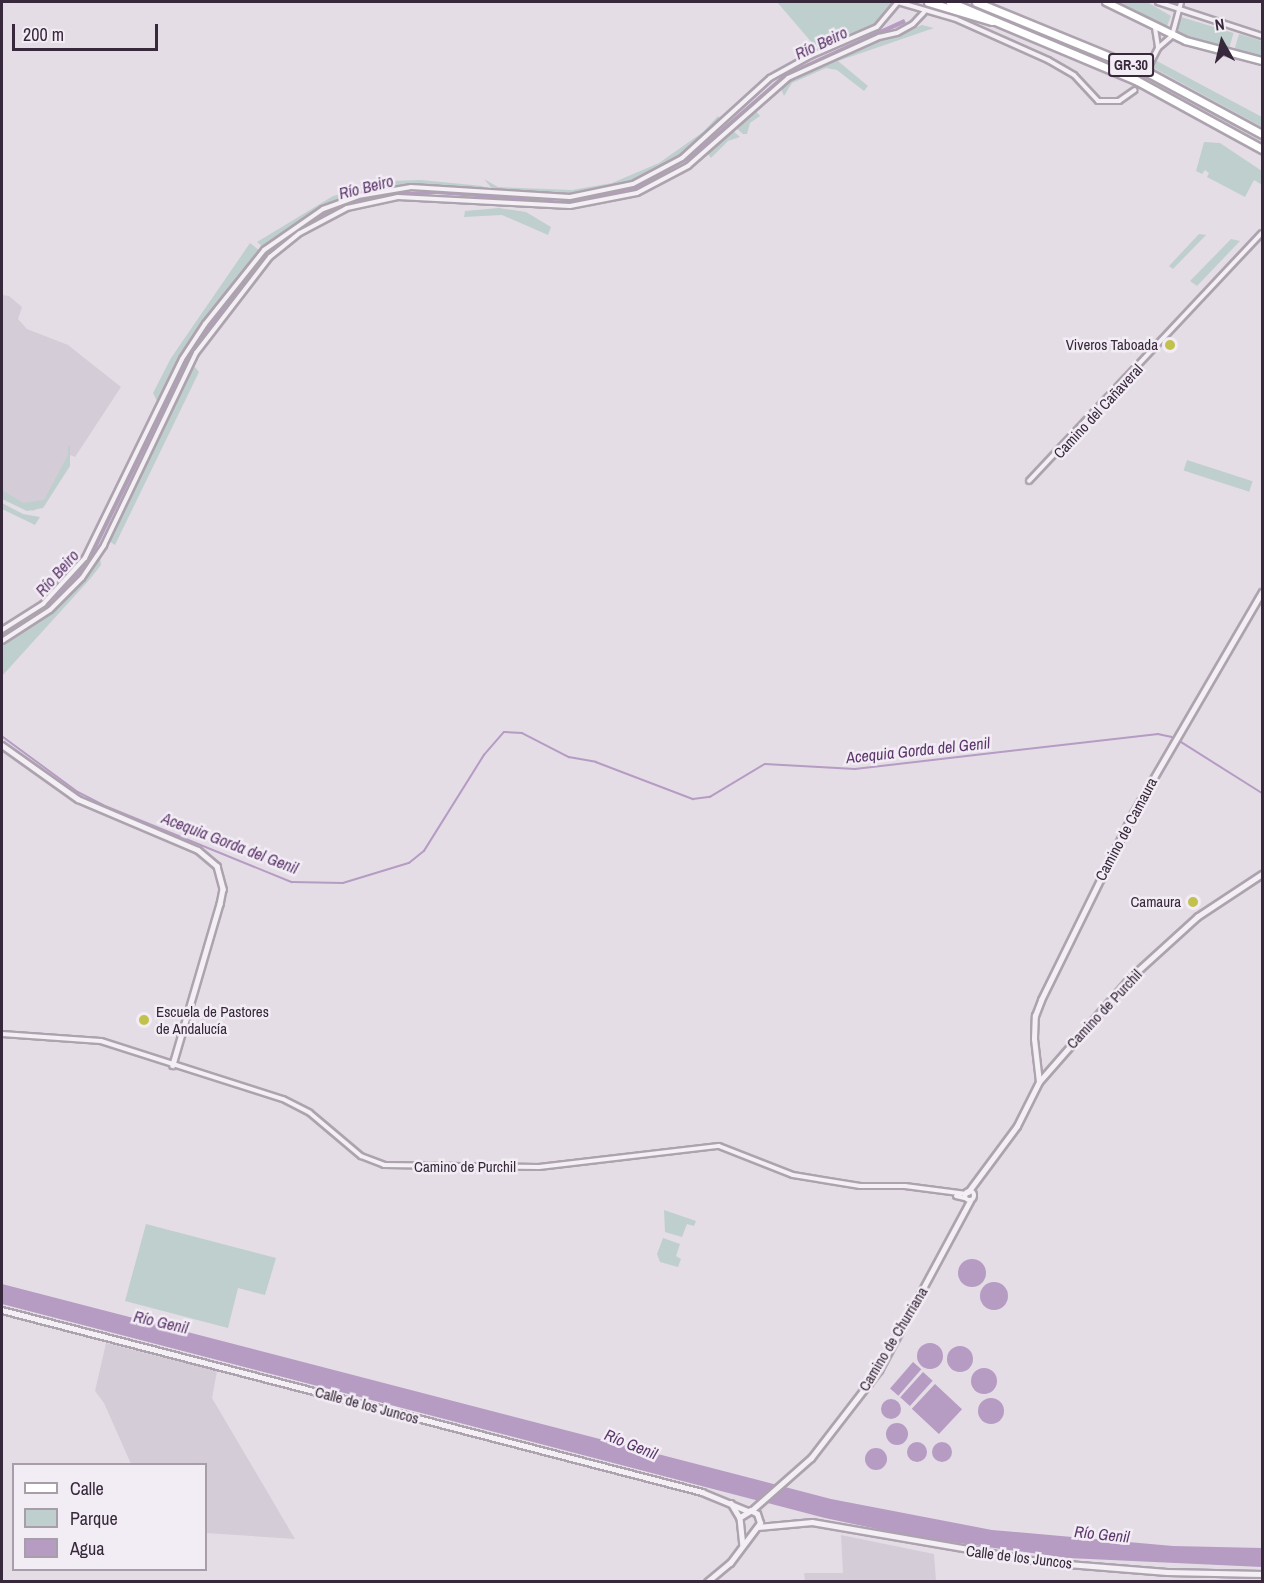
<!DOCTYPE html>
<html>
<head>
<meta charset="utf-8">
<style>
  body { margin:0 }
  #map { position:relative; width:1264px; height:1583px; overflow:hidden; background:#e4dde6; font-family:"Archivo Narrow",sans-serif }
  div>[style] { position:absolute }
  .built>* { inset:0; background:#d4ccd7 }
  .green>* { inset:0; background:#bfcfcd; transform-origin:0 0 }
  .water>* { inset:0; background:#b69bc3; transform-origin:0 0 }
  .round { border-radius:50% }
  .stream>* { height:1.5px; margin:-0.75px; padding:0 0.75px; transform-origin:0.75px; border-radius:0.75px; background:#b69bc3 }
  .minor-tunnel>* { height:4px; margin-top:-2px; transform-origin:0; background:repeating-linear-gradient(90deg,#c1b9c4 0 4px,transparent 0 6px) }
  .roads { filter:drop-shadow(2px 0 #ada3af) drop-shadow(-2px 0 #ada3af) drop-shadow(0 2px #ada3af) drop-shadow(0 -2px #ada3af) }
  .minor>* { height:4px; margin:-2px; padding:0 2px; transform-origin:2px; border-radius:2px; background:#f3eff4 }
  .tertiary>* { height:4.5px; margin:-2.25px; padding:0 2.25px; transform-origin:2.25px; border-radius:2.25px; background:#f3eff4 }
  .tertiary>.ring { margin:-2.25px; padding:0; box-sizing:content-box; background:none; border:4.5px solid #f3eff4; border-radius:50% }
  .primary>* { height:6px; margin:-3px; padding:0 3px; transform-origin:3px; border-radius:3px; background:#fff }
  .motorway>* { height:7px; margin:-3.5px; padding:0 3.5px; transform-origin:3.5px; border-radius:3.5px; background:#fff }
  .dots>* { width:16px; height:16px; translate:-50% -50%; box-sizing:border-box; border:3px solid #f2ecf4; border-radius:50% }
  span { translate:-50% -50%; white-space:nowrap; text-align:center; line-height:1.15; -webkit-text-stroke:5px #f2ecf4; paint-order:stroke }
  .shield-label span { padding:2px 4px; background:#f2ecf4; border:2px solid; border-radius:4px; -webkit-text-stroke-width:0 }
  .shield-label { font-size:14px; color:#37283b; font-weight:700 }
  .poi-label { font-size:15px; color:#37283b }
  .right { translate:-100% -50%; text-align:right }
  .left { translate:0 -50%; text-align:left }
  .street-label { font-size:15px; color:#37283b }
  .water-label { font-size:16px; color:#5c366b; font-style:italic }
  .frame { position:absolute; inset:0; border:3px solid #37283b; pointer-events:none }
  .legend { position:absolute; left:12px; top:1463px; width:195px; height:108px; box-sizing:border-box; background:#f2ecf4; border:2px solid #a79eaa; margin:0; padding:8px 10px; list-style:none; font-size:18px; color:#37283b }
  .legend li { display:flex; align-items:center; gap:12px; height:30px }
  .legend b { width:30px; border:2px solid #a79eaa }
  .north { position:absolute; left:1192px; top:12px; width:60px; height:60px; -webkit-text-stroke:4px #f2ecf4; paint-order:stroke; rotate:352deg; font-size:16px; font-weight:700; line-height:24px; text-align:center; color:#37283b }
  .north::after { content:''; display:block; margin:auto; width:21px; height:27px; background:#37283b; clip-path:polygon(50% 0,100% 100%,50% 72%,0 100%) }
  .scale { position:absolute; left:12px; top:24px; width:146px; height:27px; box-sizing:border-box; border:3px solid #37283b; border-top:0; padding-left:8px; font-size:18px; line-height:21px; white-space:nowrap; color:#37283b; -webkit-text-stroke:4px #f2ecf4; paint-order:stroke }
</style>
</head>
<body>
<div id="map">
  <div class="built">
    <i style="clip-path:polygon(2px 295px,9px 296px,22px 307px,18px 319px,27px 329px,68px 345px,121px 387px,75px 457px,70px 455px,45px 505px,33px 511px,2px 498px)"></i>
    <i style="clip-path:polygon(106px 1343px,217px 1371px,212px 1398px,295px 1539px,206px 1533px,206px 1464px,131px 1464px,104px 1403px,95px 1391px)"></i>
    <i style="clip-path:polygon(841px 1535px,934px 1554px,936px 1581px,805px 1581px,804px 1573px,843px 1573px)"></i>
  </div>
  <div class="green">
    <i style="clip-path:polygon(777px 2px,893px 2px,893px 4px,877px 25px,819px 51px)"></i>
    <i style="clip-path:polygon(1113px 2px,1147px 2px,1171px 16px,1167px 26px,1162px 26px)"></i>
    <i style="left:1181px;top:17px;width:55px;height:16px;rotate:17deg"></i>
    <i style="clip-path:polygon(922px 25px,934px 28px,838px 61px,868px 86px,864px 91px,837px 70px,826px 68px,792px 83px,784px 96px,780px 87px,833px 59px)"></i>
    <i style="clip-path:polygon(1239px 34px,1262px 41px,1262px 57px,1234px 51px)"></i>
    <i style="clip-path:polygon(1155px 60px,1262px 117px,1262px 127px,1152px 67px)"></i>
    <i style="clip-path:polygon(754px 109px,760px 116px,750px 123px,747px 134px,743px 134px,736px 128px)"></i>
    <i style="clip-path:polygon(718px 116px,723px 121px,681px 157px,626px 185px,575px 195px,551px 195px,494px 191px,484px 179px,498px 187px,572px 190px,612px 183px,659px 163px,703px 132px)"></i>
    <i style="clip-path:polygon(732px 130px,740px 137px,728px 141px,711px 158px,708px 154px)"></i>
    <i style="clip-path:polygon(1204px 142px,1220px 143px,1262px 171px,1262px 185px,1254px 180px,1245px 197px,1207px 177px,1209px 173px,1205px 170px,1202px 174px,1196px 171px)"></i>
    <i style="clip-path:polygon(421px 180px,483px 186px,480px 190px,431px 186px,375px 190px,350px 196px,306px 216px,263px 247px,257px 242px,333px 196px,388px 181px)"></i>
    <i style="clip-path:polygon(499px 208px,526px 212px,551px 227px,548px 235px,502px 215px,464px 217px,465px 211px)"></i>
    <i style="clip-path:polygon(1199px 234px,1206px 235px,1173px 269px,1169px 266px)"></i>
    <i style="clip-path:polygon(1231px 239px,1240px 241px,1197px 286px,1190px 281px)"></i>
    <i style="clip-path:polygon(250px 243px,260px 251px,198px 329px,158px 403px,153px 393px,171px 358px)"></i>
    <i style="clip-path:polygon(195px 367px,199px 372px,115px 545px,109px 541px,189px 370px)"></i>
    <i style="clip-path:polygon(68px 446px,70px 446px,70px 466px,43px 508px,27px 511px,2px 499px,2px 490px,23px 503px,44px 500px,68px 455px)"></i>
    <i style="left:1187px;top:460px;width:69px;height:11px;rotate:18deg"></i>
    <i style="clip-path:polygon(2px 503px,23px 514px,40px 517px,35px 525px,2px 509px)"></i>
    <i style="clip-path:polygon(100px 557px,101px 565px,90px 579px,2px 676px,2px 643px,50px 613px,75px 590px)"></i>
    <i style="clip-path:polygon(664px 1210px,696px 1221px,694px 1226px,687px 1224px,682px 1237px,665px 1232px)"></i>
    <i style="clip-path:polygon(146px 1224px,276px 1258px,265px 1295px,238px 1288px,228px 1328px,125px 1301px)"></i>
    <i style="clip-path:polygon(663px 1238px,680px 1244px,676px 1256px,681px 1259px,678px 1267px,660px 1262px,657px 1254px)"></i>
  </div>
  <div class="water">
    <i style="clip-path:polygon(904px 19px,906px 23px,786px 77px,697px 155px,634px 191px,569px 204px,436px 194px,392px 195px,349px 205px,298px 231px,252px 273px,190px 357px,89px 564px,54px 604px,2px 638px,2px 633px,52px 601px,86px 562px,186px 356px,250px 270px,283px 237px,323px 212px,380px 193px,433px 191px,565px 201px,634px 187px,683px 162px,784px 74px)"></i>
    <i class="round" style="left:958px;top:1259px;width:28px;height:28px"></i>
    <i class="round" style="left:980px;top:1282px;width:28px;height:28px"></i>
    <i style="clip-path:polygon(2px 1284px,831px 1499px,992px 1530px,1173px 1546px,1262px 1548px,1262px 1567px,1068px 1558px,915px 1537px,825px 1518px,2px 1304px)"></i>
    <i class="round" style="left:917px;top:1343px;width:26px;height:26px"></i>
    <i class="round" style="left:947px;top:1346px;width:26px;height:26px"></i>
    <i style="left:913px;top:1362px;width:11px;height:35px;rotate:41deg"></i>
    <i class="round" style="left:971px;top:1368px;width:26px;height:26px"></i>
    <i style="left:923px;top:1372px;width:13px;height:34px;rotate:42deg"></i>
    <i style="left:935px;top:1384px;width:37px;height:34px;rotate:43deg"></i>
    <i class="round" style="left:978px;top:1398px;width:26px;height:26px"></i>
    <i class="round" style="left:881px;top:1399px;width:20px;height:20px"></i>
    <i class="round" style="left:886px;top:1423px;width:22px;height:22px"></i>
    <i class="round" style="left:907px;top:1442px;width:20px;height:20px"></i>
    <i class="round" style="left:932px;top:1442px;width:20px;height:20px"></i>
    <i class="round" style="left:865px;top:1448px;width:22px;height:22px"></i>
  </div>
  <div class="stream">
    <i style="left:2px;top:736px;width:94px;rotate:36.4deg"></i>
    <i style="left:78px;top:792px;width:28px;rotate:27deg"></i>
    <i style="left:103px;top:805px;width:204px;rotate:22.2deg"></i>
    <i style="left:292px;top:882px;width:51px;rotate:1.1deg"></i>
    <i style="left:343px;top:883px;width:69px;rotate:-16.9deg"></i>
    <i style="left:409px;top:863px;width:19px;rotate:-39deg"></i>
    <i style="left:424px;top:851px;width:113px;rotate:-58deg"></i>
    <i style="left:484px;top:755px;width:30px;rotate:-49deg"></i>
    <i style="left:504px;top:732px;width:18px;rotate:3deg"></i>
    <i style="left:522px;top:733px;width:53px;rotate:27.1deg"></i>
    <i style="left:569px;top:757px;width:27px;rotate:10deg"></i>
    <i style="left:596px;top:762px;width:104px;rotate:20.9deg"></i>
    <i style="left:693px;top:799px;width:17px;rotate:-7deg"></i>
    <i style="left:710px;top:797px;width:64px;rotate:-31deg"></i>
    <i style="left:765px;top:764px;width:90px;rotate:3.2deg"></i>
    <i style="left:855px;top:769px;width:305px;rotate:-6.6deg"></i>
    <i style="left:1158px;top:734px;width:14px;rotate:12deg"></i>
    <i style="left:1178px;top:740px;width:99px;rotate:32.2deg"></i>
  </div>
  <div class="minor-tunnel">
    <i style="left:1135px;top:90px;width:32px;rotate:-60deg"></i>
  </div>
  <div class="roads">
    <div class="minor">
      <i style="left:1158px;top:2px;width:109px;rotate:18.1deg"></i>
      <i style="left:1155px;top:28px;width:19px;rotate:81deg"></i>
      <i style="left:1151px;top:62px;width:16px;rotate:-63deg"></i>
      <i style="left:1158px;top:48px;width:18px;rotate:-41deg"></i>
      <i style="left:1172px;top:36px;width:35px;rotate:-75deg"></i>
      <i style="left:1029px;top:481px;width:340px;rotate:-46.8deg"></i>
      <i style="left:2px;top:630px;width:49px;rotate:-32.4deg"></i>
      <i style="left:43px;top:604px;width:62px;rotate:-47.6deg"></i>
      <i style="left:85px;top:558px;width:221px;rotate:-64deg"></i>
      <i style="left:182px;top:359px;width:42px;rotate:-56.7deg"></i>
      <i style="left:205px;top:324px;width:95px;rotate:-51.4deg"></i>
      <i style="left:264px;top:250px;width:72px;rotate:-34.8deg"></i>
      <i style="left:323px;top:209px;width:37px;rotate:-20deg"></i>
      <i style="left:358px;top:196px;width:54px;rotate:-9.6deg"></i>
      <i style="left:411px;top:187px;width:159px;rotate:3.6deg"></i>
      <i style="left:570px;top:197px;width:64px;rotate:-11.7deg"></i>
      <i style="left:633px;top:184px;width:55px;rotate:-28deg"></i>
      <i style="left:682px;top:158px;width:119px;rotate:-42.3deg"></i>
      <i style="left:770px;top:78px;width:46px;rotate:-28.8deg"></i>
      <i style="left:810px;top:56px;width:73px;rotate:-23.4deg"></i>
      <i style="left:877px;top:27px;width:33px;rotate:-50deg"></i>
      <i style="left:898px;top:2px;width:60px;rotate:16.3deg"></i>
      <i style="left:956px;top:19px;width:101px;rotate:24deg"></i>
      <i style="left:1048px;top:60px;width:30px;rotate:30deg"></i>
      <i style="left:1074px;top:75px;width:35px;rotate:47deg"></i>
      <i style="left:1098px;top:101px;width:21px"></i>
      <i style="left:1119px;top:101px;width:19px;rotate:-35deg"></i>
      <i style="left:2px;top:641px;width:57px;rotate:-32.9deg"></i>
      <i style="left:50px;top:610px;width:45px;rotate:-45deg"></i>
      <i style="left:82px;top:578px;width:40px;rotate:-56deg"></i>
      <i style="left:104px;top:545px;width:213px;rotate:-64.4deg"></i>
      <i style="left:196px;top:353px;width:121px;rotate:-52.4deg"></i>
      <i style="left:270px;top:257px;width:38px;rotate:-39deg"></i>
      <i style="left:300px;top:233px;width:53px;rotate:-28deg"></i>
      <i style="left:347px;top:208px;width:52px;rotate:-12.2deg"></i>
      <i style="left:398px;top:197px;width:172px;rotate:3deg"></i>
      <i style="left:570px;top:206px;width:68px;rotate:-11deg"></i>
      <i style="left:637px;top:193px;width:58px;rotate:-27.9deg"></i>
      <i style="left:688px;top:166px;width:133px;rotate:-41.3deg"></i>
      <i style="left:788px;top:78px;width:100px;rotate:-24.3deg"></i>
      <i style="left:879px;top:37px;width:18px;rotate:-13deg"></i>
      <i style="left:897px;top:33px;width:18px;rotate:-29deg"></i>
      <i style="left:913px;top:24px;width:16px;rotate:-47deg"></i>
      <i style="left:2px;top:1034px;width:99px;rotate:4deg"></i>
      <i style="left:101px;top:1041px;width:191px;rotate:17.7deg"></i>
      <i style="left:283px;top:1099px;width:30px;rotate:27deg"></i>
      <i style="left:310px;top:1113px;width:67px;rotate:40.1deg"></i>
      <i style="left:361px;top:1156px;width:25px;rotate:21deg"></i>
      <i style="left:384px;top:1165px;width:155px;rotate:0.7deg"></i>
      <i style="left:539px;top:1167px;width:181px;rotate:-6.7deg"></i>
      <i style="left:719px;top:1146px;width:79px;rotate:21.4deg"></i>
      <i style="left:793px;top:1175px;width:68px;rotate:9.3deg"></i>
      <i style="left:860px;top:1186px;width:45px"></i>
      <i style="left:905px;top:1186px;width:62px;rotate:7.5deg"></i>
      <i style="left:956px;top:1196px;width:9px;rotate:13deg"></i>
    </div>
    <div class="tertiary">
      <i style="left:2px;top:745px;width:93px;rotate:35.4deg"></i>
      <i style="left:78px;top:799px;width:130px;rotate:23deg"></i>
      <i style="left:198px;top:850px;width:25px;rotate:40deg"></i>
      <i style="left:217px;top:866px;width:24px;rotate:75deg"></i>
      <i style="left:223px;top:889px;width:15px;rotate:101deg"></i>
      <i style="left:220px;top:904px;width:168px;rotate:106.3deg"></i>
      <i style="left:1039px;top:1082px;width:43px;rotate:-96.6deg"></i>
      <i style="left:1034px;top:1039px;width:23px;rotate:-88deg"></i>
      <i style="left:1035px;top:1016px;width:17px;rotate:-69deg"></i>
      <i style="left:1041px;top:1000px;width:204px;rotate:-63.8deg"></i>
      <i style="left:1131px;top:817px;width:260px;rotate:-59.8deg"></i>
      <i class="ring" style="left:965.5px;top:1191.5px;width:4.5px;height:4.5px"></i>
      <i style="left:968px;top:1192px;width:82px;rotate:-53.4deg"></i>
      <i style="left:1017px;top:1126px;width:49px;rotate:-63.4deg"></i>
      <i style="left:1039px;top:1082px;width:138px;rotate:-48.8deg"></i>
      <i style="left:1130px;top:978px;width:91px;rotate:-42.3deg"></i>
      <i style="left:1197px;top:917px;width:78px;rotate:-33.5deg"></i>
      <i style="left:2px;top:1310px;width:723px;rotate:14.57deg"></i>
      <i style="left:702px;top:1492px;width:50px;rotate:22.4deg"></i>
      <i style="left:731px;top:1503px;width:17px;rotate:59deg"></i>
      <i style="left:740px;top:1518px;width:27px;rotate:84deg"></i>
      <i style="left:751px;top:1511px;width:80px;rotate:-41.5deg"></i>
      <i style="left:811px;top:1458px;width:111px;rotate:-52.3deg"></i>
      <i style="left:879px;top:1370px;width:192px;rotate:-61.7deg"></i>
      <i style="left:758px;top:1527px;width:54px;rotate:-5.3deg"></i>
      <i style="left:812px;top:1522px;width:234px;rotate:9.8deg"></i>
      <i style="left:1043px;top:1562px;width:124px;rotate:4.6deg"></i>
      <i style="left:1167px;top:1572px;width:95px;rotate:1.2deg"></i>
      <i style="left:707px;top:1582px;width:30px;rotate:-40deg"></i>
      <i style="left:730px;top:1563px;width:50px;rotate:-53.1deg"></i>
      <i style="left:760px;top:1523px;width:9px;rotate:-108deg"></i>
      <i style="left:757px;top:1514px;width:7px;rotate:-153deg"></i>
      <i style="left:751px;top:1511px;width:13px;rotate:148deg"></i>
    </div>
    <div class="primary">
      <i style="left:1106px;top:2px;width:89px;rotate:26deg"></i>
      <i style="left:1186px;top:41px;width:79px;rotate:14.7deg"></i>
    </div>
    <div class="motorway">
      <i style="left:928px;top:2px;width:67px;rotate:16.5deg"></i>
      <i style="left:950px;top:2px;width:202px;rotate:22.8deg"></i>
      <i style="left:1136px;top:80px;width:144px;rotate:28.7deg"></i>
      <i style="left:976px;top:2px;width:187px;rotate:22.3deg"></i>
      <i style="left:1149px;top:73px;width:128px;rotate:28.4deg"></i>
    </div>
  </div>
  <div class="dots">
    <i style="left:1170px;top:345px;background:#c1c14c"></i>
    <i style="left:1193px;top:902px;background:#c1c14c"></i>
    <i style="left:144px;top:1020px;background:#c1c14c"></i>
  </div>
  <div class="shield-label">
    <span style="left:1131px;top:65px">GR-30</span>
  </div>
  <div class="poi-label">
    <span class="right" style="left:1158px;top:345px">Viveros Taboada</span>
    <span class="right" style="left:1181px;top:902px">Camaura</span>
    <span class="left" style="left:156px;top:1020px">Escuela de Pastores<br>de Andalucía</span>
  </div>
  <div class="street-label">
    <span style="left:1098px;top:411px;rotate:-47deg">Camino del Cañaveral</span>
    <span style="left:1126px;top:829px;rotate:-62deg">Camino de Camaura</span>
    <span style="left:1104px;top:1009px;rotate:-47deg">Camino de Purchil</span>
    <span style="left:465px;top:1167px">Camino de Purchil</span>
    <span style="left:893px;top:1339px;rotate:-59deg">Camino de Churriana</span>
    <span style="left:367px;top:1405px;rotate:15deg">Calle de los Juncos</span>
    <span style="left:1019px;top:1557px;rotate:7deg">Calle de los Juncos</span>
  </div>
  <div class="water-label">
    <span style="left:821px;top:43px;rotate:-25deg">Río Beiro</span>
    <span style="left:366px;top:187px;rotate:-14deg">Río Beiro</span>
    <span style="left:57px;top:573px;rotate:-48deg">Río Beiro</span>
    <span style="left:918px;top:750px;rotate:-6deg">Acequia Gorda del Genil</span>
    <span style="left:230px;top:843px;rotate:21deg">Acequia Gorda del Genil</span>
    <span style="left:161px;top:1322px;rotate:13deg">Río Genil</span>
    <span style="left:631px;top:1444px;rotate:22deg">Río Genil</span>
    <span style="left:1102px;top:1534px;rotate:6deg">Río Genil</span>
  </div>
  <div class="frame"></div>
  <ul class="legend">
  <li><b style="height:8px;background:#fff"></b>Calle</li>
  <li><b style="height:16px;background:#bfcfcd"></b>Parque</li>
  <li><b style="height:16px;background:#b69bc3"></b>Agua</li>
  </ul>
  <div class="north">N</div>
  <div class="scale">200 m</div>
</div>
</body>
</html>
